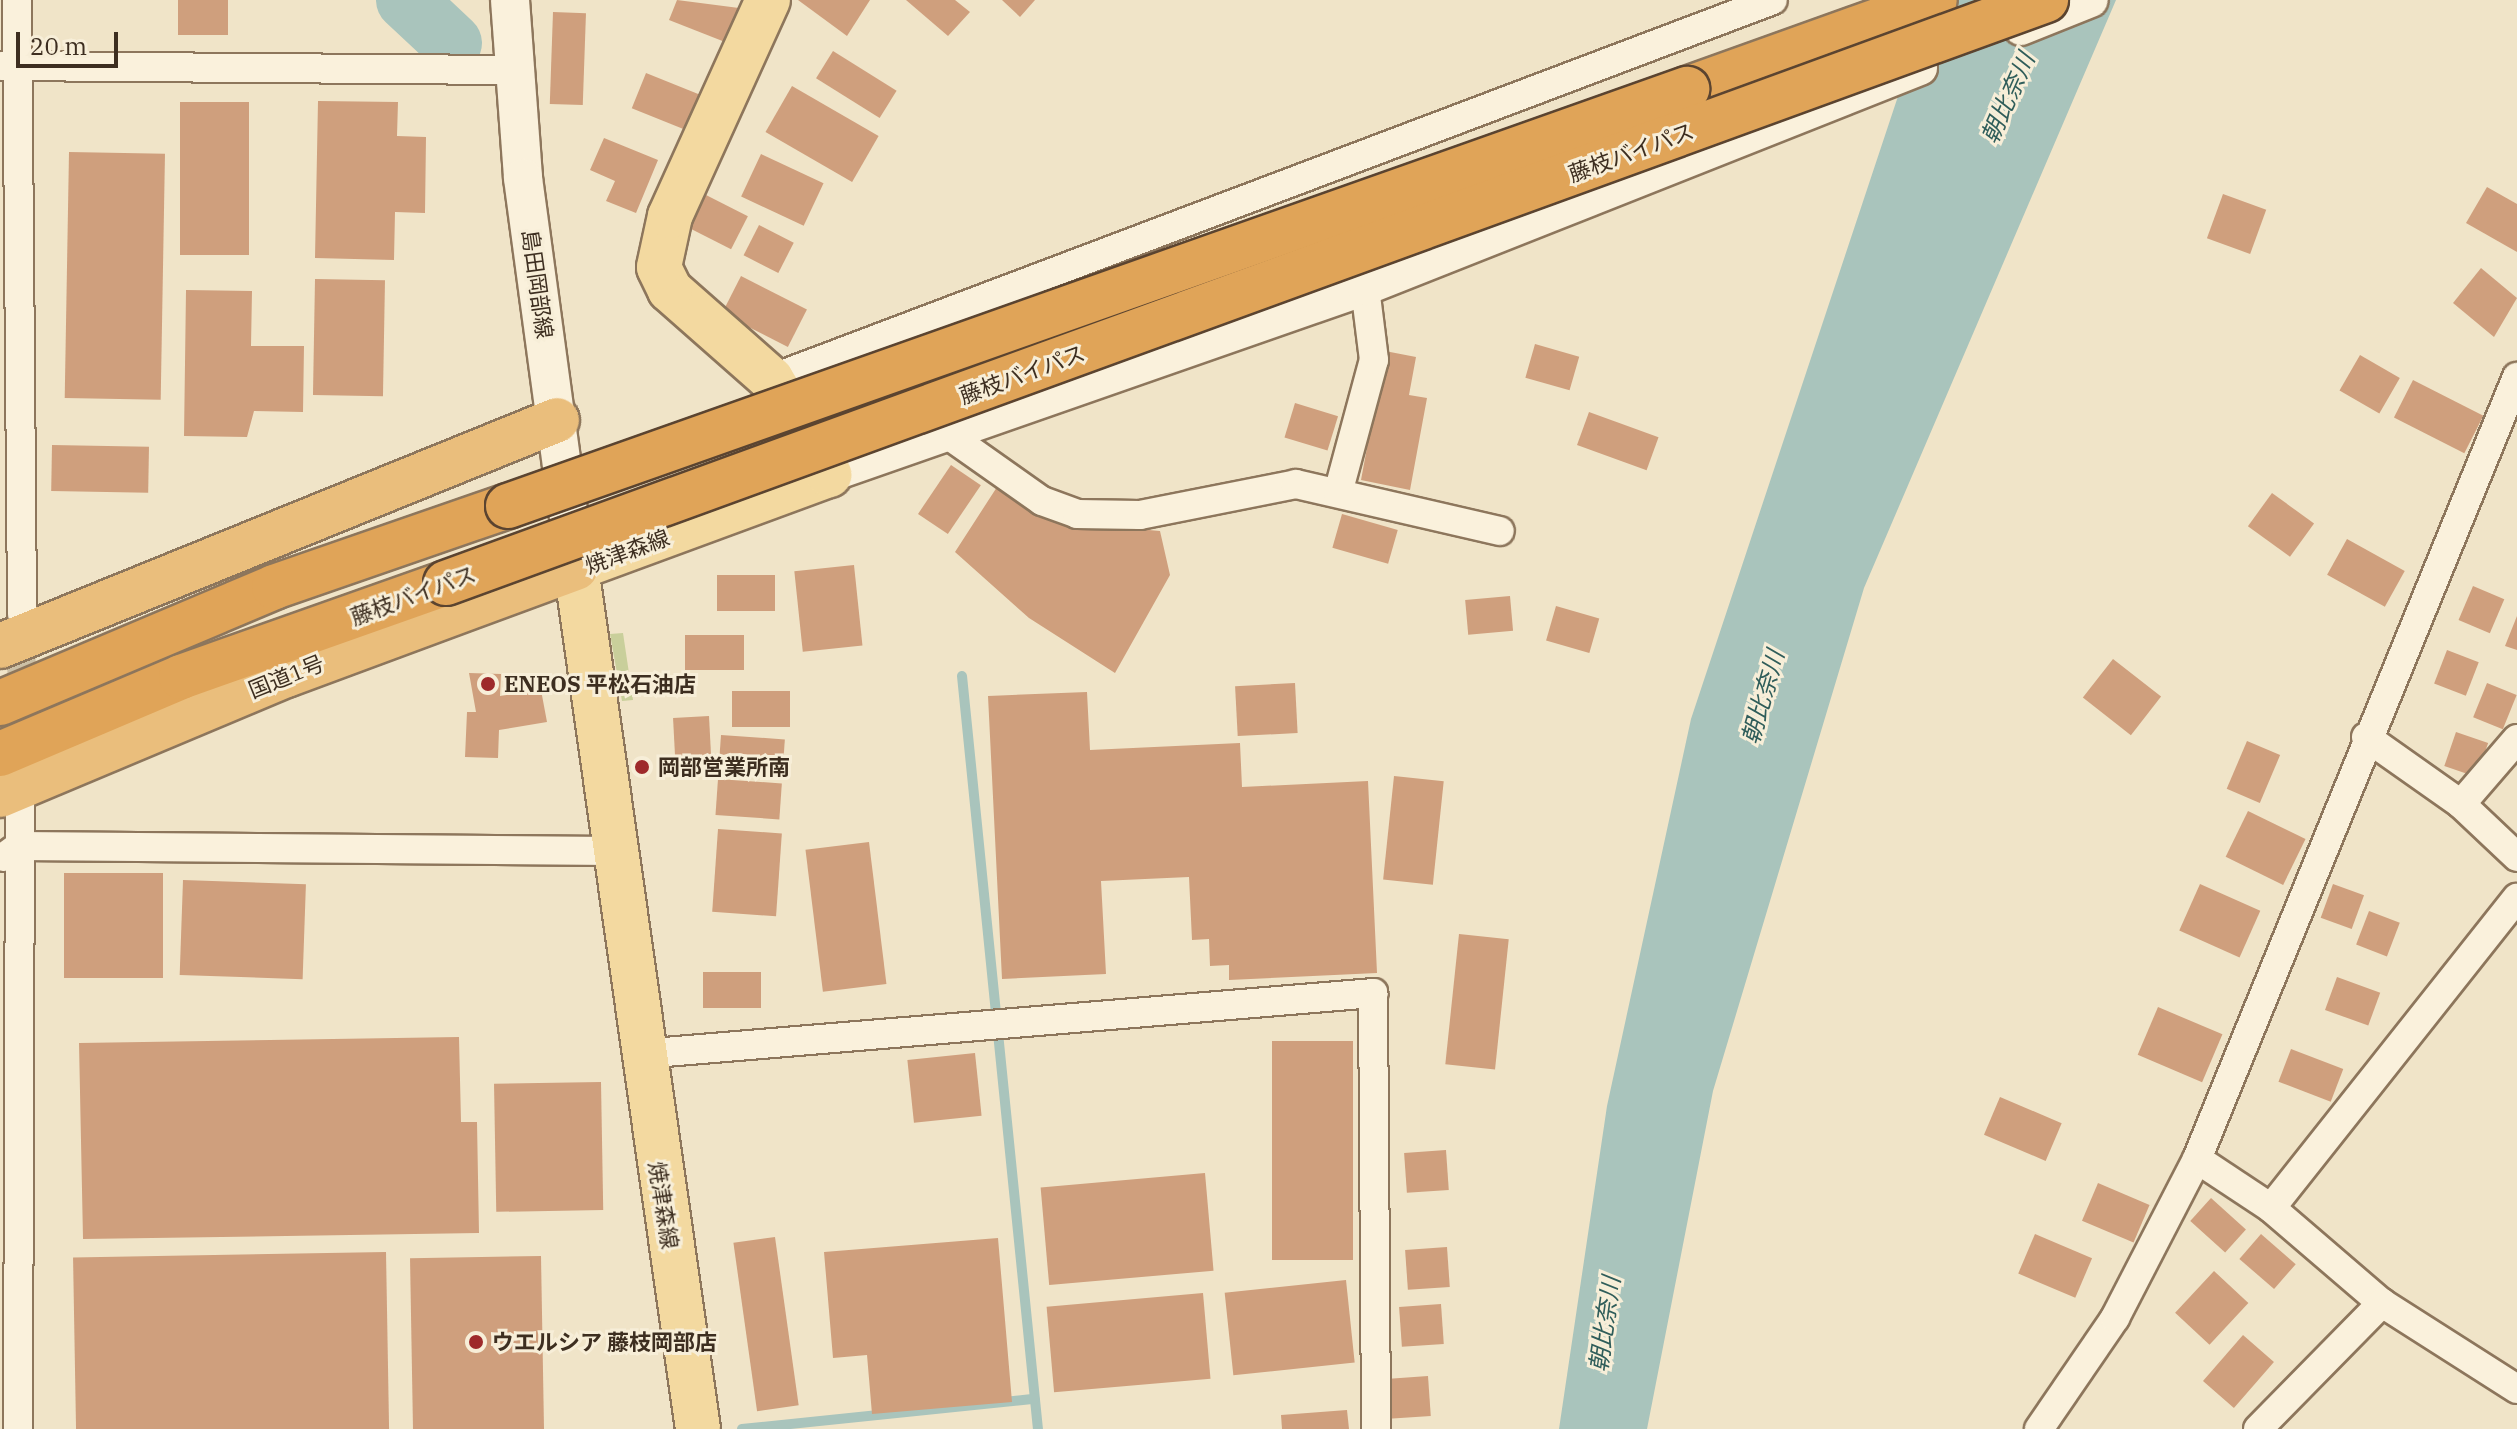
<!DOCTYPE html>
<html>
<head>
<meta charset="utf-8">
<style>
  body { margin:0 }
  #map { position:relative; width:2517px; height:1429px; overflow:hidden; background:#f0e4c8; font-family:"IBM Plex Serif","Noto Sans JP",serif }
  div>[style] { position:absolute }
  .green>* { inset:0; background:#c9cf9b }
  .water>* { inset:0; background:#a9c4bc }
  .stream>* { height:10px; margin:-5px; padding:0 5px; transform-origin:5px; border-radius:5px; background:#a9c4bc }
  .river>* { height:60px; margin:-30px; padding:0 30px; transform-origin:30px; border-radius:30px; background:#a9c4bc }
  .building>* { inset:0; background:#cf9f7d; transform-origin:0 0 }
  .minor-tunnel>* { height:28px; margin-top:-14px; transform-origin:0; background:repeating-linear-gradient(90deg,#ccc0a6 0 28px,transparent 0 42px) }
  .roads { filter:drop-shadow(2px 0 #8d765c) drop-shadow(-2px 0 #8d765c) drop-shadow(0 2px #8d765c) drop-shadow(0 -2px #8d765c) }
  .minor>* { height:28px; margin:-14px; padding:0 14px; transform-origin:14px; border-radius:14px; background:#faf1dc }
  .tertiary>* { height:34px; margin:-17px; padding:0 17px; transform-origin:17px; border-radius:17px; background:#faf1dc }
  .secondary>* { height:38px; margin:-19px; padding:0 19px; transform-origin:19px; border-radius:19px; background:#faf1dc }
  .primary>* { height:44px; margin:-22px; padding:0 22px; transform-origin:22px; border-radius:22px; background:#f3d9a0 }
  .trunk>* { height:44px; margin:-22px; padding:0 22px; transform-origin:22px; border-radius:22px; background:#eabe7c }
  .motorway>* { height:44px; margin:-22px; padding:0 22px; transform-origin:22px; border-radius:22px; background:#e0a458 }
  .bridges { filter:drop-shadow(2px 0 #5b4430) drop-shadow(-2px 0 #5b4430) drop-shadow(0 2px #5b4430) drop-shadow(0 -2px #5b4430) }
  .motorway-bridge>* { height:44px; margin:-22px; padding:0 22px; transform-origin:22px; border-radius:22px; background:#e0a458 }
  .dots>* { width:22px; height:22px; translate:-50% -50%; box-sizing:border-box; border:4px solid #f7eed8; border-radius:50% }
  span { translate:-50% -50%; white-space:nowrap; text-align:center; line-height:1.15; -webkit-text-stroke:6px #f7eed8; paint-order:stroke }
  .street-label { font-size:22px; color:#3d2e20 }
  .poi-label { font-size:22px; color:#3d2e20; font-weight:700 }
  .left { translate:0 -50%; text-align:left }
  .water-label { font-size:24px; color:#2f5d5a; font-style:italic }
  .scale { position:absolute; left:16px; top:32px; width:102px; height:36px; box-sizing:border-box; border:4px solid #3d2e20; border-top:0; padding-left:10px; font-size:24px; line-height:28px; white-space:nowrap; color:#3d2e20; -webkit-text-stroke:6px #f7eed8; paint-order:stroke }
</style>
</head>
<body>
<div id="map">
  <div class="green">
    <i style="clip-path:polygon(623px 633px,633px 700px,622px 701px,610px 634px)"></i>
  </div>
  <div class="water">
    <i style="clip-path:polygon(1930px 0,2116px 0,1864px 588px,1713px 1091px,1647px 1429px,1559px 1429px,1607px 1106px,1691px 719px)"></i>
  </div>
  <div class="stream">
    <i style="left:962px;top:676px;width:757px;rotate:84.24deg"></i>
    <i style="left:742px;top:1429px;width:294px;rotate:-5.9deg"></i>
  </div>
  <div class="river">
    <i style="left:406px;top:0;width:63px;rotate:43.1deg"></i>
  </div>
  <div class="building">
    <i style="left:178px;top:0;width:50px;height:35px"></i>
    <i style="clip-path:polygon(677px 0,739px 8px,725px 42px,669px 20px)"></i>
    <i style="clip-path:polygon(798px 0,870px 0,847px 36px)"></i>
    <i style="clip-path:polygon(906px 0,955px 0,970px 12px,948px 36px)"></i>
    <i style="clip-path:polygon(1002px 0,1035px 0,1020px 17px)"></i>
    <i style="left:553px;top:12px;width:33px;height:92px;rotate:2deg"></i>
    <i style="left:833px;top:51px;width:75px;height:32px;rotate:32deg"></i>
    <i style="left:646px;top:73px;width:61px;height:38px;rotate:22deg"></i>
    <i style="left:792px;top:86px;width:100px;height:53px;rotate:30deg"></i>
    <i style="clip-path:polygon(318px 101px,398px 102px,397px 136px,426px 137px,425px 213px,395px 212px,394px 260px,315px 258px)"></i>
    <i style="left:180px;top:102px;width:69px;height:153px"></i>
    <i style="clip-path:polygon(604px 138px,658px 160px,636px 213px,606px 201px,615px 181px,590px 170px)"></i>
    <i style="left:69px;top:152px;width:96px;height:246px;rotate:1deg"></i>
    <i style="left:761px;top:154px;width:69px;height:47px;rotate:25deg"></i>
    <i style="clip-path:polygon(2487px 187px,2517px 204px,2517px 252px,2466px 223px)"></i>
    <i style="left:2223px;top:194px;width:46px;height:47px;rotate:20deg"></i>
    <i style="left:706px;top:195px;width:47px;height:37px;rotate:27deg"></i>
    <i style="left:759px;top:225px;width:39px;height:34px;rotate:27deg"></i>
    <i style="clip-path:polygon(2481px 268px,2517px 298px,2494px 337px,2453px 303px)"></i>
    <i style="left:741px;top:276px;width:74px;height:42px;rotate:27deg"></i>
    <i style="left:315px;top:279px;width:70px;height:116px;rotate:1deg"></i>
    <i style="clip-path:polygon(186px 290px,252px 291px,251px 346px,304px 346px,303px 412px,254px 411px,247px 437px,184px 436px)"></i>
    <i style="left:1535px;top:344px;width:46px;height:35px;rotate:16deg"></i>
    <i style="clip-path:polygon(1385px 351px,1416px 357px,1409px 395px,1427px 398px,1410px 490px,1361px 480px)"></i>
    <i style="left:2360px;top:355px;width:46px;height:41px;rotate:30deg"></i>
    <i style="left:2413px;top:380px;width:79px;height:42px;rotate:27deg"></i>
    <i style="left:1295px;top:403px;width:45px;height:36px;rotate:17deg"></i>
    <i style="left:1589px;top:412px;width:74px;height:35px;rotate:20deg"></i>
    <i style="left:52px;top:445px;width:97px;height:46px;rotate:1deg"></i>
    <i style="left:951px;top:465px;width:36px;height:59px;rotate:34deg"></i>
    <i style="clip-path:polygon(997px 487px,1058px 522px,1160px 531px,1170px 575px,1115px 673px,1029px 618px,955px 552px)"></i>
    <i style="left:2272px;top:493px;width:52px;height:41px;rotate:36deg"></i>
    <i style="left:1342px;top:514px;width:58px;height:35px;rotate:16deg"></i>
    <i style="left:2347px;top:539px;width:66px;height:41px;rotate:29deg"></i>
    <i style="left:854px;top:565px;width:81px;height:60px;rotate:84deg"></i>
    <i style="left:717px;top:575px;width:58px;height:36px"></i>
    <i style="left:2473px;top:586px;width:34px;height:37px;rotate:23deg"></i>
    <i style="left:1510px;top:596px;width:35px;height:45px;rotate:85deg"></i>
    <i style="left:1556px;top:606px;width:45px;height:36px;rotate:16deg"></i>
    <i style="clip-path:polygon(2517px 616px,2517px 650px,2505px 646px)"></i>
    <i style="left:685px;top:635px;width:59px;height:35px"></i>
    <i style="left:2447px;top:650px;width:34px;height:36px;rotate:21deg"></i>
    <i style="left:2113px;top:659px;width:61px;height:49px;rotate:38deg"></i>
    <i style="clip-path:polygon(469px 673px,501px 674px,500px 696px,541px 690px,547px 722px,499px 730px,498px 758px,465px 757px,467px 712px,476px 712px)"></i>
    <i style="left:1295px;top:683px;width:50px;height:60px;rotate:87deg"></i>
    <i style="left:2487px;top:683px;width:32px;height:37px;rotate:22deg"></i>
    <i style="left:790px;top:691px;width:36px;height:58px;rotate:90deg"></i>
    <i style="clip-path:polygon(1087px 692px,1090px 750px,1240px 743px,1242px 787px,1368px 781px,1377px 973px,1229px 980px,1229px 965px,1210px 966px,1209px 939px,1192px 940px,1189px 877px,1101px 881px,1106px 974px,1002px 979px,988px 696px)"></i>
    <i style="left:709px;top:716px;width:58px;height:36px;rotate:87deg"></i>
    <i style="left:2456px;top:732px;width:34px;height:36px;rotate:19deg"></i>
    <i style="left:721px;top:735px;width:64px;height:36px;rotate:4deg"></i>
    <i style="left:2247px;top:741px;width:36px;height:52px;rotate:23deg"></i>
    <i style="left:1394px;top:776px;width:50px;height:104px;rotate:6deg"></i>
    <i style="left:718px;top:779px;width:64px;height:36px;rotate:4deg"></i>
    <i style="left:2248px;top:811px;width:64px;height:51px;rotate:26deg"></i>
    <i style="left:718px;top:829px;width:64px;height:83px;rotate:4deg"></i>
    <i style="left:869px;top:842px;width:143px;height:64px;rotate:83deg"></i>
    <i style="left:64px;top:873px;width:99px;height:105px"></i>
    <i style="left:183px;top:880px;width:123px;height:95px;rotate:2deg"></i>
    <i style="left:2200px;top:884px;width:66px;height:51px;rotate:24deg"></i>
    <i style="left:2333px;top:884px;width:33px;height:36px;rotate:20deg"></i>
    <i style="left:2369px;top:911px;width:33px;height:36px;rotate:21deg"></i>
    <i style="left:1459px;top:934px;width:50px;height:131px;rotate:6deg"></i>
    <i style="left:703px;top:972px;width:58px;height:36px"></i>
    <i style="left:2337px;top:977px;width:46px;height:35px;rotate:20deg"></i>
    <i style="left:2158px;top:1007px;width:70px;height:52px;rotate:23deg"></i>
    <i style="clip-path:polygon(459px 1037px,461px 1122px,477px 1122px,479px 1233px,83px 1239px,79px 1043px)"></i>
    <i style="left:1272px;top:1041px;width:81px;height:219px"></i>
    <i style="left:2291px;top:1049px;width:56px;height:35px;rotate:21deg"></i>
    <i style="left:975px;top:1053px;width:63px;height:68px;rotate:84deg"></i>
    <i style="left:601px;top:1082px;width:128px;height:107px;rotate:89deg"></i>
    <i style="left:2000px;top:1097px;width:67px;height:41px;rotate:23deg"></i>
    <i style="left:1446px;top:1150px;width:40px;height:42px;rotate:86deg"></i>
    <i style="left:1205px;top:1173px;width:98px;height:165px;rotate:85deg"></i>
    <i style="left:2098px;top:1183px;width:56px;height:41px;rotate:23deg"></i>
    <i style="left:2211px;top:1198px;width:47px;height:31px;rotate:42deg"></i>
    <i style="left:2035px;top:1234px;width:62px;height:43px;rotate:23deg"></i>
    <i style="left:2261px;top:1234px;width:46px;height:33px;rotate:41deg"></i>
    <i style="left:775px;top:1237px;width:170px;height:42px;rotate:82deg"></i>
    <i style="clip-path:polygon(998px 1238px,1012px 1402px,872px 1414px,867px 1355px,833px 1358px,824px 1252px)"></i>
    <i style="left:1447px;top:1247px;width:40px;height:42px;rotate:86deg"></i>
    <i style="left:386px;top:1252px;width:177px;height:313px;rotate:89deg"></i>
    <i style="left:541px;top:1256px;width:173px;height:131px;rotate:89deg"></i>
    <i style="left:2214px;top:1271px;width:47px;height:57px;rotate:43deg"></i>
    <i style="left:1346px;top:1280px;width:83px;height:122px;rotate:84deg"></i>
    <i style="left:1203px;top:1293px;width:86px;height:157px;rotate:85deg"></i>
    <i style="left:1441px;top:1304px;width:40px;height:42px;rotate:86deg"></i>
    <i style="left:2243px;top:1335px;width:41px;height:61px;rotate:41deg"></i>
    <i style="left:1428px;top:1376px;width:40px;height:42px;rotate:86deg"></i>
    <i style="clip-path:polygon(1347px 1410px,1349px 1429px,1282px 1429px,1281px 1415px)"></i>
  </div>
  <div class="minor-tunnel">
    <i style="left:20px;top:760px;width:134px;rotate:-89.1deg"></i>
  </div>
  <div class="roads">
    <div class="minor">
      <i style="left:17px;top:0;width:614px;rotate:89.53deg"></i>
      <i style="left:1px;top:66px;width:511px;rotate:0.45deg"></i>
      <i style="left:771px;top:379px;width:1071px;rotate:-20.72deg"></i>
      <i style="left:947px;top:434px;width:116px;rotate:35.2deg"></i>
      <i style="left:1042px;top:501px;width:37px;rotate:20deg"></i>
      <i style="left:1077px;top:514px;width:63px;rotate:0.9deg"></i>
      <i style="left:1140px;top:515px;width:159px;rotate:-11.2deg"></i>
      <i style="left:1296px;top:484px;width:209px;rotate:13deg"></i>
      <i style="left:1338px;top:493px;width:138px;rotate:-74.9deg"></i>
      <i style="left:1374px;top:360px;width:73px;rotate:-97.1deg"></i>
      <i style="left:2366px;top:737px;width:116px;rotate:35.2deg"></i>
      <i style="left:2517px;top:739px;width:86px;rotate:130.7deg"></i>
      <i style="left:2461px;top:804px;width:77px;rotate:43.4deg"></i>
      <i style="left:4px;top:857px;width:19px;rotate:-36deg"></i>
      <i style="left:19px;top:846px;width:593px;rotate:0.48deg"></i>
      <i style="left:641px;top:1054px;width:735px;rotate:-4.76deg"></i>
      <i style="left:1373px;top:993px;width:436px;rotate:89.6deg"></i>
      <i style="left:2197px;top:1159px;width:89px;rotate:33.5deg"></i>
      <i style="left:2271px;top:1208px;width:146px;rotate:40.6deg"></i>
      <i style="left:2382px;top:1303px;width:160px;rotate:32.5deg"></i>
      <i style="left:2271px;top:1208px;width:396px;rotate:-51.6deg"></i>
      <i style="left:18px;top:1429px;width:624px;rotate:-89.82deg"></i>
      <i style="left:2039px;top:1429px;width:135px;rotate:-55.6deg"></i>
      <i style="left:2115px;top:1318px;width:179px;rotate:-62.7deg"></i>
      <i style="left:2197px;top:1159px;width:845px;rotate:-67.75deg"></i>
      <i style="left:2258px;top:1429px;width:177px;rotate:-45.5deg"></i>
    </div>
    <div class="tertiary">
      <i style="left:2021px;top:28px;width:75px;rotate:-21.8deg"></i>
      <i style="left:829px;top:475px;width:568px;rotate:-19.23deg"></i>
      <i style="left:1365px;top:288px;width:597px;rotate:-21.62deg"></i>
    </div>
    <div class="secondary">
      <i style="left:510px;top:0;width:178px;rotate:85.8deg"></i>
      <i style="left:523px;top:178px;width:390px;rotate:82.3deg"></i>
    </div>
    <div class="primary">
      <i style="left:698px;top:1429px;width:870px;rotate:-98.06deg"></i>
      <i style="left:576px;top:568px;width:270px;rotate:-20.2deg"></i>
      <i style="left:829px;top:475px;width:112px;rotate:-121.1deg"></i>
      <i style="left:771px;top:379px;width:135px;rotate:-138.6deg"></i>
      <i style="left:670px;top:290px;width:25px;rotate:-116deg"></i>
      <i style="left:659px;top:267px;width:52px;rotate:-77.8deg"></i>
      <i style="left:670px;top:216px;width:237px;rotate:-65.6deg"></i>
    </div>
    <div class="trunk">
      <i style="left:0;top:646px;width:601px;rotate:-22.08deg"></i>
      <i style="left:0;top:795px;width:310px;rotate:-22.8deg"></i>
      <i style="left:286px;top:675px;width:309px;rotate:-20.3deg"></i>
    </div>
    <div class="motorway">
      <i style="left:1687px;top:89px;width:263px;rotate:-19.7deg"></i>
      <i style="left:0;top:703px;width:298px;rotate:-22.9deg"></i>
      <i style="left:274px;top:587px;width:248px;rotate:-19.1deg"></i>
      <i style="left:0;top:754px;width:197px;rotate:-23deg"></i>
      <i style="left:181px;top:677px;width:281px;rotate:-19.5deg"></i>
    </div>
  </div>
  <div class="bridges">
    <div class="motorway-bridge">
      <i style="left:508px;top:506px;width:1251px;rotate:-19.48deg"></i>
      <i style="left:446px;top:583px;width:1703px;rotate:-20.02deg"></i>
    </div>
  </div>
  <div class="dots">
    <i style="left:488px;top:684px;background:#9e2a2b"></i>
    <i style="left:642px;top:767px;background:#9e2a2b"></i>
    <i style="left:476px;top:1342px;background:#9e2a2b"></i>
  </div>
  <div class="street-label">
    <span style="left:1631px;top:152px;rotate:-20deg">藤枝バイパス</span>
    <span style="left:538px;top:284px;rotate:82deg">島田岡部線</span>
    <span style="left:1022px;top:374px;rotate:-20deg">藤枝バイパス</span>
    <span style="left:627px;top:551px;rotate:-20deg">焼津森線</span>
    <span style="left:413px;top:595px;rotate:-20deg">藤枝バイパス</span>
    <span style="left:286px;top:676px;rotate:-22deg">国道1号</span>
    <span style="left:664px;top:1205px;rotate:81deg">焼津森線</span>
  </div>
  <div class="poi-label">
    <span class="left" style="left:504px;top:684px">ENEOS 平松石油店</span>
    <span class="left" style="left:658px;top:767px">岡部営業所南</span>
    <span class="left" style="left:492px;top:1342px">ウエルシア 藤枝岡部店</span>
  </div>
  <div class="water-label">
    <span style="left:2008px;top:98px;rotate:-66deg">朝比奈川</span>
    <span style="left:1763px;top:697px;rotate:-74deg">朝比奈川</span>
    <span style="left:1605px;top:1324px;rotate:-82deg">朝比奈川</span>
  </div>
  <div class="scale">20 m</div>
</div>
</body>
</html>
